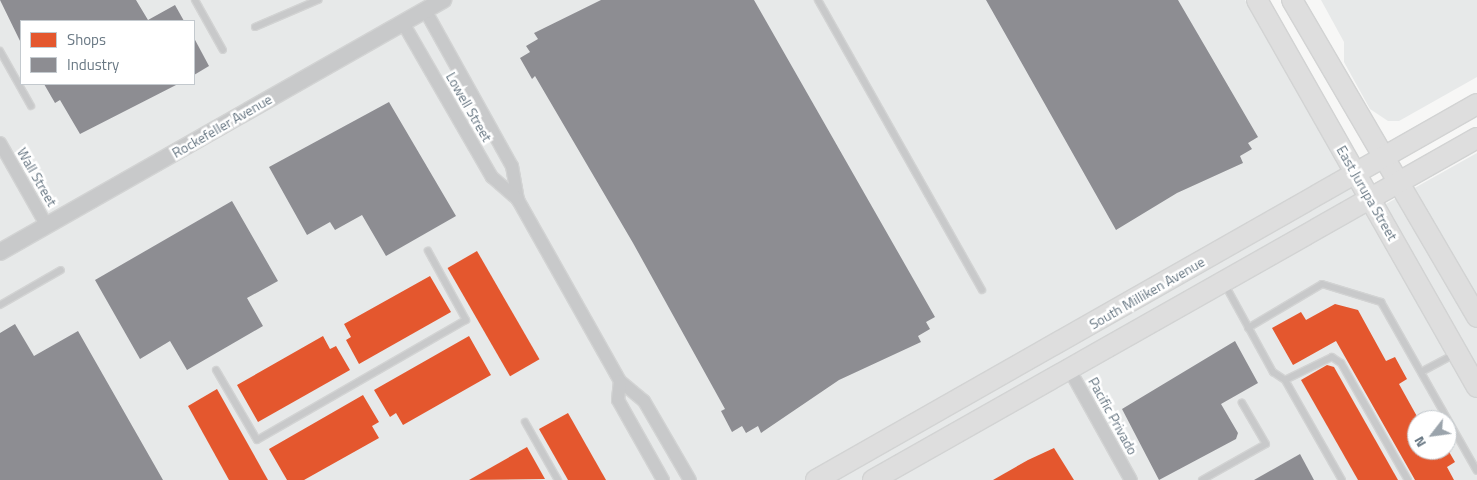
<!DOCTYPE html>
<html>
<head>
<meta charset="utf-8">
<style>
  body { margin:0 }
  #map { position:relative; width:1477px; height:480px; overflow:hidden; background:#f7f7f6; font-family:"Titillium Web",sans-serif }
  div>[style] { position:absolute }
  .built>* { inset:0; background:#e7e9e9 }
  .shops>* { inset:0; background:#e4572e; transform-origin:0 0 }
  .industry>* { inset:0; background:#8d8d92 }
  .roads { filter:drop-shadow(1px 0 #d2d3d3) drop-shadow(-1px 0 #d2d3d3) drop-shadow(0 1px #d2d3d3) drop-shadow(0 -1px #d2d3d3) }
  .service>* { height:6px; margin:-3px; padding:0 3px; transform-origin:3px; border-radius:3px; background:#c8c9ca }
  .minor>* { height:12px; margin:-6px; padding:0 6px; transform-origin:6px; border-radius:6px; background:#c8c9ca }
  .tertiary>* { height:16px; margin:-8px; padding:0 8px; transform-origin:8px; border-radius:8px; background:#c8c9ca }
  .primary>* { height:20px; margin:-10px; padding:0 10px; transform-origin:10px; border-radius:10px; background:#dedede }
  span { translate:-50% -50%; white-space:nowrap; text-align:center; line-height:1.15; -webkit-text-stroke:5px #fff; paint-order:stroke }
  .street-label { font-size:14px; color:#697884 }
  .legend { position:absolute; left:20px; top:20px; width:175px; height:65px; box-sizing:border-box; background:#fff; border:1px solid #c3c9ce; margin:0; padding:6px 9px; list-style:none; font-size:15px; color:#697884 }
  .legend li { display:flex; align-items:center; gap:10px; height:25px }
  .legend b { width:25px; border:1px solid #c3c9ce }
  .north { position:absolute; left:1407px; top:410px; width:50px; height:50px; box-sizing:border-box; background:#fff; border:1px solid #c3c9ce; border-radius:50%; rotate:240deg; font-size:14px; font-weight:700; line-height:20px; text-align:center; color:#697884 }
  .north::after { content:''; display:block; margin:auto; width:18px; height:22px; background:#9ba4ac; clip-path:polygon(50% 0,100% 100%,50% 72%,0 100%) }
</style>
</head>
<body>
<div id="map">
  <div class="built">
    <i style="clip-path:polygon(evenodd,0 0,1245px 0,1368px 214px,1477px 153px,1477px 480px,0 480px,0 0,21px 21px,194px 21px,194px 84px,21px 84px,21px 21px,0 0,1417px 420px,1447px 420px,1447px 450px,1417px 450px,1417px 420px)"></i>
    <i style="clip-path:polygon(1321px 0,1477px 0,1477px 77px,1399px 121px,1388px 121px,1370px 109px,1344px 62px,1344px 42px)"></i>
  </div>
  <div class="shops">
    <i style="left:477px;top:251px;width:125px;height:34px;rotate:60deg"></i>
    <i style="clip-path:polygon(430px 276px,451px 312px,359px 364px,346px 340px,351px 337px,344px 324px)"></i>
    <i style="clip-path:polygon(1335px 304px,1358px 310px,1386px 361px,1395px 357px,1407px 379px,1399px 384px,1419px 420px,1417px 450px,1448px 450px,1455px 462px,1447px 467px,1454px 480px,1415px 480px,1336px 341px,1293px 365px,1272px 328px,1301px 312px,1306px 320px)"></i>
    <i style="clip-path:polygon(323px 336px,330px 349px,336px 346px,350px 370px,258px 422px,237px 385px)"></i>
    <i style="clip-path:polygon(469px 336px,491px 375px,403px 425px,396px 413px,390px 417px,374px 390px)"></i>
    <i style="clip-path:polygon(1327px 365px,1334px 367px,1398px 480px,1358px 480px,1301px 380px)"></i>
    <i style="clip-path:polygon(217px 389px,268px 480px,229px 480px,188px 406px)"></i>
    <i style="clip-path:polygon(363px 395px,379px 422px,372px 426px,379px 438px,304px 480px,287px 480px,269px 449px)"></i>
    <i style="clip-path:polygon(568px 413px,606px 480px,568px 480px,539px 429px)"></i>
    <i style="clip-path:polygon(527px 447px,545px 479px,469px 480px)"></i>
    <i style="clip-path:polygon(1054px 448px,1074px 480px,993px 480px,1028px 460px)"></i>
  </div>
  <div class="industry">
    <i style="clip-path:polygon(0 0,136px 0,148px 20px,175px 5px,184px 21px,21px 21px,21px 43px)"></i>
    <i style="clip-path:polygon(601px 0,754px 0,935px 317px,926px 322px,930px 329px,918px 336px,921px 342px,839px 380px,761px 433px,758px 426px,746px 433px,742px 426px,732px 432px,721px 411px,725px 409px,633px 243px,535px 76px,532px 79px,520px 58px,530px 52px,526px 46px,538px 39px,534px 33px)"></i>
    <i style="clip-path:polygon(986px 0,1178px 0,1258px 137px,1248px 143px,1252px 149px,1240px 156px,1243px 163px,1177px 193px,1116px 230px)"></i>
    <i style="clip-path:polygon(194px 38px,209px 66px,194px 75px)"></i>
    <i style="clip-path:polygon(44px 84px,178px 84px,80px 134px,60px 100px,55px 103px)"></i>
    <i style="clip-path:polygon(389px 102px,456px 216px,386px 256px,362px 215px,335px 230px,330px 222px,307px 235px,269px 167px)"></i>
    <i style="clip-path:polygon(232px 201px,278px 281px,247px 298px,263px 326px,187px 370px,170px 341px,140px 359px,95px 280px)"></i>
    <i style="clip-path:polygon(15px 324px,34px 356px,78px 331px,163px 480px,0 480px,0 333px)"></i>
    <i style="clip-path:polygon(1235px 341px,1258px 383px,1221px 404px,1238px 433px,1236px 439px,1159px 480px,1122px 409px)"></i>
    <i style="clip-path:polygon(1300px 454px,1314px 480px,1254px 480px)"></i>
  </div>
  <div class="roads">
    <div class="service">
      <i style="left:195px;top:0;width:57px;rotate:60.8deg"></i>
      <i style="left:818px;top:0;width:333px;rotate:60.5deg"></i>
      <i style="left:255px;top:27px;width:69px;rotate:-23.2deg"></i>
      <i style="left:0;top:51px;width:63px;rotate:60.6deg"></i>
      <i style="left:1224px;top:283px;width:102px;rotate:61.2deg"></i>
      <i style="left:1273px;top:372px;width:14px;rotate:34deg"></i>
      <i style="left:1285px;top:380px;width:115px;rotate:60.3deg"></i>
      <i style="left:0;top:305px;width:70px;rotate:-29.8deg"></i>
      <i style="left:1248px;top:328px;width:86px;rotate:-30.7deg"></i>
      <i style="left:1322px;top:284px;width:62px;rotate:17deg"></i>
      <i style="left:1381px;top:302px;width:194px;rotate:60.4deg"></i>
      <i style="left:216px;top:370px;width:81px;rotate:59.6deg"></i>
      <i style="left:257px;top:440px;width:241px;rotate:-29.9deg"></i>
      <i style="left:466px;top:320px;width:79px;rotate:-118.8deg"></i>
      <i style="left:1421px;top:372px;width:38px;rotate:-28deg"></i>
      <i style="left:1285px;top:380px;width:52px;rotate:-26.1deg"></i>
      <i style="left:1332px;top:357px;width:11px;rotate:34deg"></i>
      <i style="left:1341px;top:363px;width:135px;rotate:60.2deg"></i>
      <i style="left:525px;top:422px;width:67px;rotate:60.4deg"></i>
      <i style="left:1202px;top:480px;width:73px;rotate:-29.4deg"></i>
      <i style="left:1266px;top:444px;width:48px;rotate:-120.3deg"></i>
    </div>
    <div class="minor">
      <i style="left:425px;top:10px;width:179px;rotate:60.9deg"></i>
      <i style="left:512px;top:166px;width:35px;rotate:80deg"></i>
      <i style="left:518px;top:200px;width:208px;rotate:60.6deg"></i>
      <i style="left:620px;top:381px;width:31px;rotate:40deg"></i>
      <i style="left:644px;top:401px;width:91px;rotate:59.8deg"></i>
      <i style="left:403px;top:23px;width:178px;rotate:60deg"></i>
      <i style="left:492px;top:177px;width:35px;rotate:41deg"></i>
      <i style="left:0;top:143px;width:95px;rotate:60.5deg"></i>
      <i style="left:1068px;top:367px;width:129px;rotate:60.9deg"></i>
      <i style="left:620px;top:381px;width:19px;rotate:96deg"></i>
      <i style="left:618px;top:400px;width:92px;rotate:60.6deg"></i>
    </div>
    <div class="tertiary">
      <i style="left:0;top:252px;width:510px;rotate:-29.63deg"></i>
    </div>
    <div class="primary">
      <i style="left:1257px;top:0;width:445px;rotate:60.4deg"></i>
      <i style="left:1292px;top:0;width:367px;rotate:59.7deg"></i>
      <i style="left:816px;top:480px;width:760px;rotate:-29.63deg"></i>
      <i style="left:873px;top:480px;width:694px;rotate:-29.52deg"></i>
    </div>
  </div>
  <div class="street-label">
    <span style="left:469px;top:107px;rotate:60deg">Lowell Street</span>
    <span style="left:222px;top:126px;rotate:-30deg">Rockefeller Avenue</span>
    <span style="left:37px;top:177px;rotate:60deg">Wall Street</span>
    <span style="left:1367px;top:193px;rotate:60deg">East Jurupa Street</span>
    <span style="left:1147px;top:293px;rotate:-30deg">South Milliken Avenue</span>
    <span style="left:1113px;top:416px;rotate:61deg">Pacific Privado</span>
  </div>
  <ul class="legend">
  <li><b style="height:14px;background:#e4572e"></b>Shops</li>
  <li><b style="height:14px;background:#8d8d92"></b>Industry</li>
  </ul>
  <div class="north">N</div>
</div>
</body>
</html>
